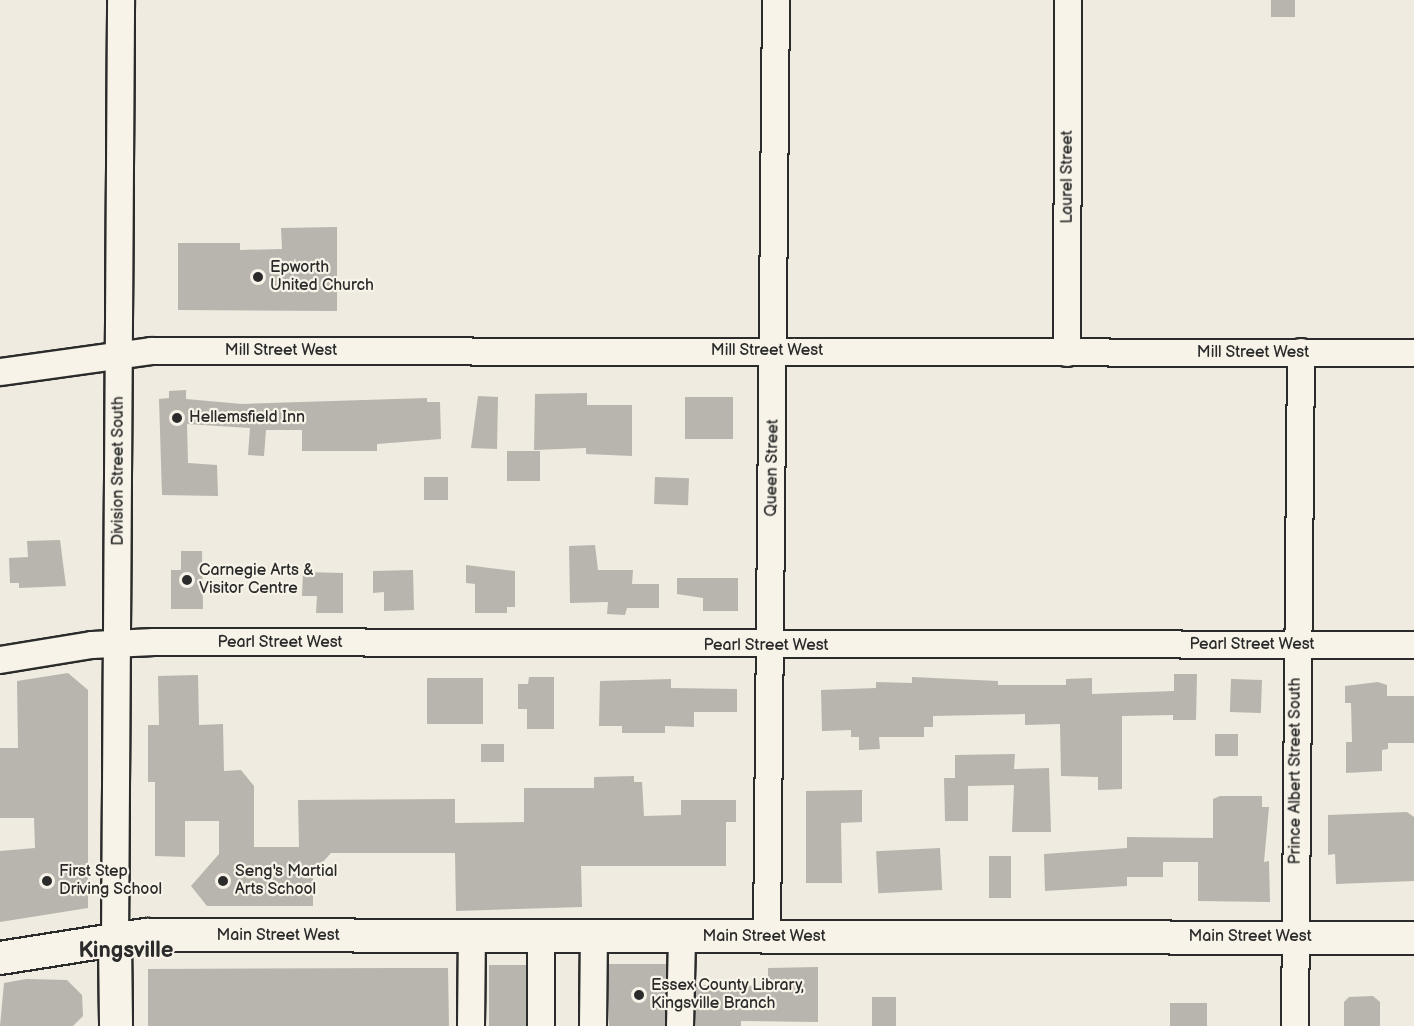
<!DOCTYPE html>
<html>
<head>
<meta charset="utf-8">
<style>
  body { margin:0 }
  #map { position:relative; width:1414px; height:1026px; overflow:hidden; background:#efebe0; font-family:"Balsamiq Sans",sans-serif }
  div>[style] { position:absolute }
  .building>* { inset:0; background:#b8b5ae; transform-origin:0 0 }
  .roads { filter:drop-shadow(2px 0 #2b2b2b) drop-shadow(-2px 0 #2b2b2b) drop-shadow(0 2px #2b2b2b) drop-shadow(0 -2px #2b2b2b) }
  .minor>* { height:26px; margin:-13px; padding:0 13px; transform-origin:13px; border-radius:13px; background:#f7f3e8 }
  .major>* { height:32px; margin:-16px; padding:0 16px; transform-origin:16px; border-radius:16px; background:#f7f3e8 }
  .dots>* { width:16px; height:16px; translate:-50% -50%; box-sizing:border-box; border:3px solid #f7f3e8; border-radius:50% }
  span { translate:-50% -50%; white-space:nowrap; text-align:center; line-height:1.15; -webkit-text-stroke:4.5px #f7f3e8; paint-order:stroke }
  .street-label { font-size:16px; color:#2b2b2b }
  .poi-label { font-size:16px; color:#2b2b2b }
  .left { translate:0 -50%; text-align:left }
  .district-label { font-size:22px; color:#2b2b2b; font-weight:700 }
</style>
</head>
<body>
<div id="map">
  <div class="building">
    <i style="left:1271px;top:0;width:24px;height:17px"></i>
    <i style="clip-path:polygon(337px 227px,337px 311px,178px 310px,178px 243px,240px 243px,240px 250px,282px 249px,281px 228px)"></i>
    <i style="clip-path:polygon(186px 390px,186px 399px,242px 404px,427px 398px,427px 402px,440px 402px,441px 439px,377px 444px,377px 451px,302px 451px,302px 430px,266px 430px,264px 456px,248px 455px,250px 428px,187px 424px,188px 463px,217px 465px,218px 496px,162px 495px,159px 399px,169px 398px,169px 391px)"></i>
    <i style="clip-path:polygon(587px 393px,587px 405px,632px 405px,632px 456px,586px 454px,586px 448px,534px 450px,535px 394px)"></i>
    <i style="clip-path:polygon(478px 396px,498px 397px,497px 449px,471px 448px)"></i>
    <i style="left:733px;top:397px;width:42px;height:48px;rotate:90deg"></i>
    <i style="left:507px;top:451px;width:33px;height:30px"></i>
    <i style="left:424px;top:477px;width:24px;height:23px"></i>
    <i style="left:655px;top:477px;width:34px;height:27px;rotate:2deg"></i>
    <i style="clip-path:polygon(60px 540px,66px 586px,19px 588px,19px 583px,10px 583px,9px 558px,28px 557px,27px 541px)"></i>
    <i style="clip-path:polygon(595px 545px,598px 570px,633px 570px,632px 584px,659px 584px,659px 608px,627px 608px,625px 615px,607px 614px,608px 602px,570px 603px,569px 546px)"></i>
    <i style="clip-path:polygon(181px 551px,202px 551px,203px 609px,171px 609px,171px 570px,181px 570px)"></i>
    <i style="clip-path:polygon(466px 565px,515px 571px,515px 607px,507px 607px,507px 613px,475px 613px,475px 584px,466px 583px)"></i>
    <i style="clip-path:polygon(413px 570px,414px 610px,384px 611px,384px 592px,373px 593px,373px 571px)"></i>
    <i style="clip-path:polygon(303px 572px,343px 573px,343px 613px,316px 613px,317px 596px,302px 596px)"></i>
    <i style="clip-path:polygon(677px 578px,738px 578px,738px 611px,703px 611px,703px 598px,677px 594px)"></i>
    <i style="clip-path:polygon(68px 673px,88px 690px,88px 908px,0 922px,0 851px,35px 848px,34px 818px,0 818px,0 748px,18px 748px,17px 681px)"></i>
    <i style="clip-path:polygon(1174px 674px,1197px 674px,1196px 720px,1173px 720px,1173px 715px,1122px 716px,1122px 789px,1098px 790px,1098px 777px,1061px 776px,1060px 724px,1025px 725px,1025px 714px,933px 716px,933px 727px,924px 727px,924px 737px,879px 737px,880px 749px,859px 750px,859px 737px,851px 737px,851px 730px,822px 731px,821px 690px,876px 688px,876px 682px,912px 683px,912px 677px,998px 681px,998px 685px,1066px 685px,1066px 679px,1092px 678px,1092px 694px,1174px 691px)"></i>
    <i style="clip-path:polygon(198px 675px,199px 725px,223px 724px,224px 771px,241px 770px,254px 786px,254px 847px,299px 847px,298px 800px,455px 799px,455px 823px,524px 822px,524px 788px,594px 788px,594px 777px,634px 776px,634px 782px,642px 782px,644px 816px,681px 815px,681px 800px,736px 800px,736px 822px,726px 822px,726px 866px,581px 866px,582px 907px,456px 911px,455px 853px,331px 853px,313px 873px,313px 906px,207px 906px,191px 886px,219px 854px,219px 821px,185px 821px,185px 857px,155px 856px,155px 782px,148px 782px,148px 725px,159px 725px,158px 676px)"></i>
    <i style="clip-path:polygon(529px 677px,554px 677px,554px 729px,527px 729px,527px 709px,518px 709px,518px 684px,528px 684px)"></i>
    <i style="left:427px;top:678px;width:56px;height:46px"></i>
    <i style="clip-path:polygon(671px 679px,671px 688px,737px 689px,737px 712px,694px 712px,694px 727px,665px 726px,665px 733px,622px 733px,622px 726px,599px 726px,600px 681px)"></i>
    <i style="left:1231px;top:679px;width:31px;height:33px;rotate:2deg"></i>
    <i style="clip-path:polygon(1378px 682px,1387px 685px,1387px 696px,1414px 696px,1414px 743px,1388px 743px,1388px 749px,1382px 750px,1382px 771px,1346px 773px,1346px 742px,1352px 742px,1351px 703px,1345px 703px,1345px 686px)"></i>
    <i style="left:1215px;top:734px;width:23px;height:22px"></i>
    <i style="left:481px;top:744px;width:23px;height:18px"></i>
    <i style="clip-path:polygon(1015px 754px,1014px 769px,1049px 768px,1051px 832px,1012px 832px,1014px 785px,968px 786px,968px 821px,945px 821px,944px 778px,955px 778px,955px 755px)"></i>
    <i style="clip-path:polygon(862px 790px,862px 822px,841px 823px,842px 883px,806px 883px,806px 791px)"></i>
    <i style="clip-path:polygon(1220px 796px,1262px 796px,1262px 807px,1269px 807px,1264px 862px,1269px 861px,1270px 902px,1198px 901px,1198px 862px,1163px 862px,1163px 877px,1127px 877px,1127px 886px,1045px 891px,1044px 854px,1127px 848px,1127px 837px,1213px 838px,1213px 799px)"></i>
    <i style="clip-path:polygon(1407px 812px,1414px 817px,1414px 881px,1336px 884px,1335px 854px,1328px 855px,1328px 815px)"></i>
    <i style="left:940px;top:848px;width:42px;height:64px;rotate:87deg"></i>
    <i style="left:989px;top:856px;width:22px;height:42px"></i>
    <i style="left:609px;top:964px;width:57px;height:62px"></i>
    <i style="left:526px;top:965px;width:61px;height:37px;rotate:90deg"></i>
    <i style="clip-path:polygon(818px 967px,818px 1022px,741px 1021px,741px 1026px,695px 1026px,696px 985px,768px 986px,768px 968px)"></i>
    <i style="clip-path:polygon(399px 968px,448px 968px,449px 1026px,148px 1026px,148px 969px)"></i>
    <i style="clip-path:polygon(26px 979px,67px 980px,82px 995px,83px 1016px,73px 1026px,0 1026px,4px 983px)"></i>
    <i style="clip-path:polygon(1373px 996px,1380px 1002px,1380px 1026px,1344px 1026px,1344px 1002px,1349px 997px)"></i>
    <i style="left:872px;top:997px;width:24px;height:29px"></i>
    <i style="left:1170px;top:1003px;width:37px;height:23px"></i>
  </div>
  <div class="roads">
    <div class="minor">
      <i style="left:1067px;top:353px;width:353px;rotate:-89.8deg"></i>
      <i style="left:0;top:372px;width:152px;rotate:-7.9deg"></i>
      <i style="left:151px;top:351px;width:1263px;rotate:0.09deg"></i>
      <i style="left:0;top:660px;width:93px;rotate:-9.3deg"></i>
      <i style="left:92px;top:645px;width:62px;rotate:-2.8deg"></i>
      <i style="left:154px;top:642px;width:1260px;rotate:0.14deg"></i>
      <i style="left:767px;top:937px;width:937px;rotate:-89.45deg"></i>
      <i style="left:115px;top:941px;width:941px;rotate:-89.63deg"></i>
      <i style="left:471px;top:1026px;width:90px;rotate:-89.4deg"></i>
      <i style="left:541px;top:1026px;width:90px;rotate:-90deg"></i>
      <i style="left:593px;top:1026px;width:90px;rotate:-89.4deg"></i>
      <i style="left:680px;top:1026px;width:89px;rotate:-88.7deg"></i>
      <i style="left:1295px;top:1026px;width:674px;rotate:-89.49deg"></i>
    </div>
    <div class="major">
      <i style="left:115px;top:941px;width:85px;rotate:89.3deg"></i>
      <i style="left:0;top:958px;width:148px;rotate:-9deg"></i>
      <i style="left:146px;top:935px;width:1268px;rotate:0.14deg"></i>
    </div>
  </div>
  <div class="dots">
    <i style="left:258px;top:277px;background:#2b2b2b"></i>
    <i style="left:177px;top:418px;background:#2b2b2b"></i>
    <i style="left:187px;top:580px;background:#2b2b2b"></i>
    <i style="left:47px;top:881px;background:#2b2b2b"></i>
    <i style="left:223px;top:881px;background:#2b2b2b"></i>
    <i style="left:639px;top:995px;background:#2b2b2b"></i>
  </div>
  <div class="street-label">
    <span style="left:1068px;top:177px;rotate:-90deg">Laurel Street</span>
    <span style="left:281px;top:351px">Mill Street West</span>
    <span style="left:767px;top:351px">Mill Street West</span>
    <span style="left:1253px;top:353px">Mill Street West</span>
    <span style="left:773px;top:468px;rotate:-89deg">Queen Street</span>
    <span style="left:119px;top:471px;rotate:-90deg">Division Street South</span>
    <span style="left:280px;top:643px">Pearl Street West</span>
    <span style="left:1252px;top:645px">Pearl Street West</span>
    <span style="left:766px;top:646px">Pearl Street West</span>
    <span style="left:1296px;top:771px;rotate:-90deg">Prince Albert Street South</span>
    <span style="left:278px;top:936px">Main Street West</span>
    <span style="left:764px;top:937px">Main Street West</span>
    <span style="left:1250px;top:937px">Main Street West</span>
  </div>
  <div class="poi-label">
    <span class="left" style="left:270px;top:277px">Epworth<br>United Church</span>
    <span class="left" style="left:189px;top:418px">Hellemsfield Inn</span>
    <span class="left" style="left:199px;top:580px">Carnegie Arts &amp;<br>Visitor Centre</span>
    <span class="left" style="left:59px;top:881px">First Step<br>Driving School</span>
    <span class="left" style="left:235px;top:881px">Seng's Martial<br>Arts School</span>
    <span class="left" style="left:651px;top:995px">Essex County Library,<br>Kingsville Branch</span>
  </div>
  <div class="district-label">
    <span style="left:126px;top:951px">Kingsville</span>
  </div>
</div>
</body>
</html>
